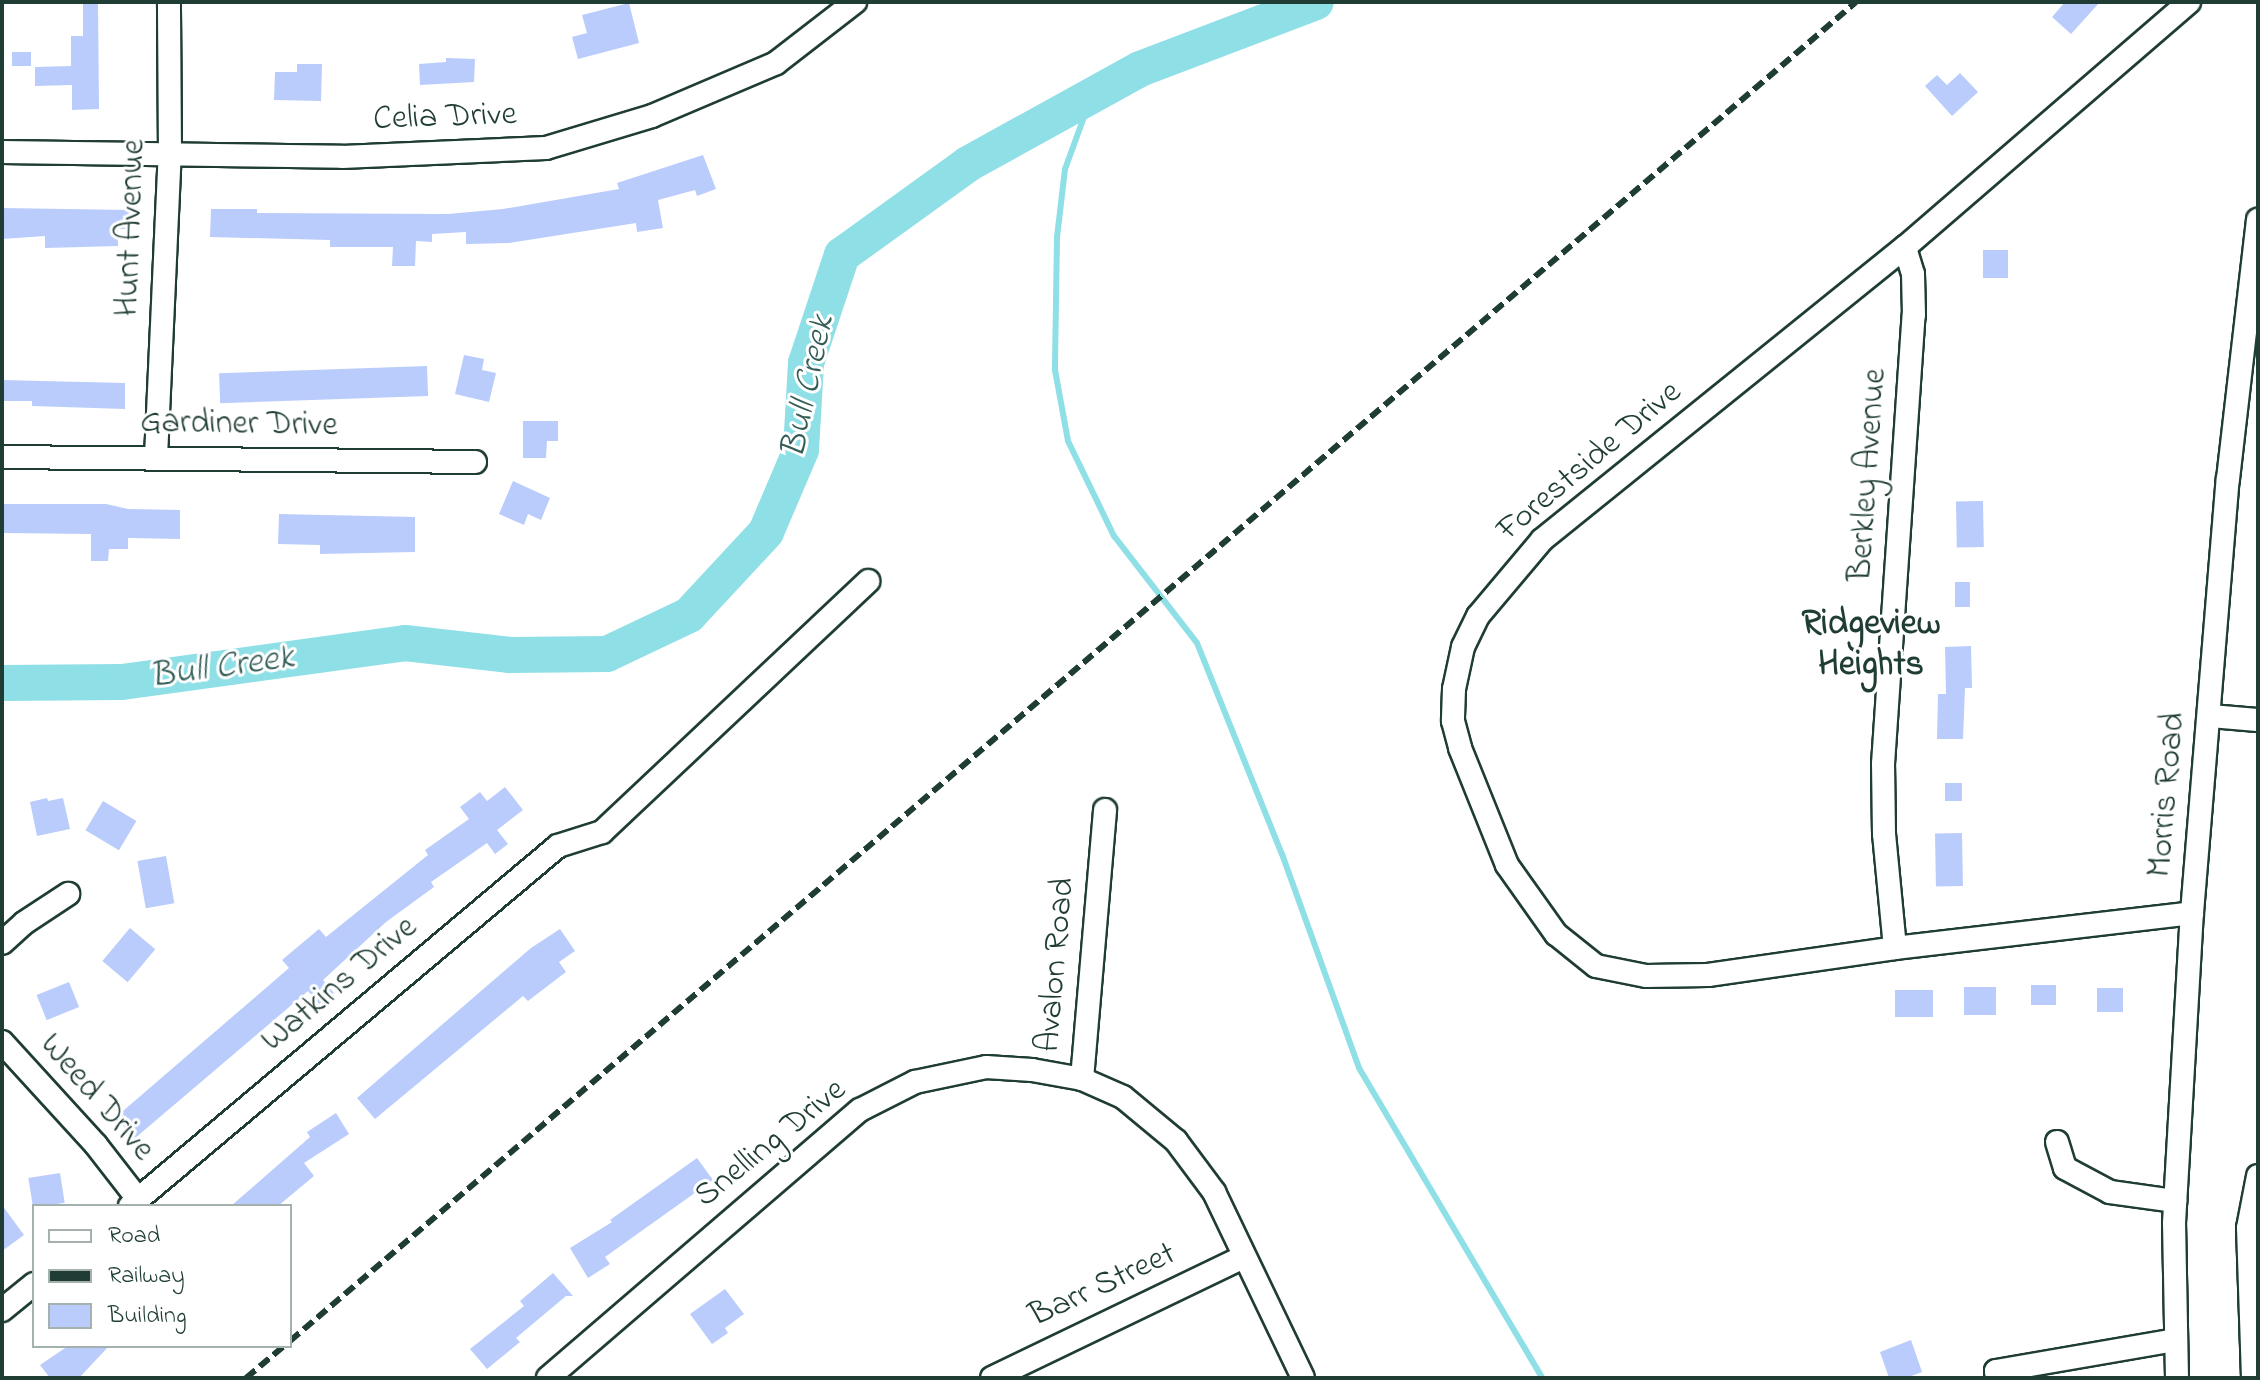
<!DOCTYPE html>
<html>
<head>
<meta charset="utf-8">
<style>
  body { margin:0 }
  #map { position:relative; width:2260px; height:1380px; overflow:hidden; background:#fff; font-family:"Indie Flower",sans-serif }
  div>[style] { position:absolute }
  .stream>* { height:6px; margin:-3px; padding:0 3px; transform-origin:3px; border-radius:3px; background:#8edfe6 }
  .river>* { height:36px; margin:-18px; padding:0 18px; transform-origin:18px; border-radius:18px; background:#8edfe6 }
  .building>* { inset:0; background:#b9ccfc; transform-origin:0 0 }
  .roads { filter:drop-shadow(2px 0 #1f3d34) drop-shadow(-2px 0 #1f3d34) drop-shadow(0 2px #1f3d34) drop-shadow(0 -2px #1f3d34) }
  .minor>* { height:22px; margin:-11px; padding:0 11px; transform-origin:11px; border-radius:11px; background:#fff }
  .rail>* { height:6px; margin-top:-3px; transform-origin:0; background:repeating-linear-gradient(90deg,#1f3d34 0 12px,transparent 0 18px) }
  span { translate:-50% -50%; white-space:nowrap; text-align:center; line-height:1.15; -webkit-text-stroke:6px #fff; paint-order:stroke }
  .street-label { font-size:34px; color:#1f3d34 }
  .water-label { font-size:36px; color:#355d58; font-style:italic }
  .neighbourhood-label { font-size:36px; color:#1f3d34; font-weight:700 }
  .frame { position:absolute; inset:0; border:4px solid #1f3d34; pointer-events:none }
  .legend { position:absolute; left:32px; top:1204px; width:260px; height:144px; box-sizing:border-box; background:#fff; border:2px solid #a5b1ae; margin:0; padding:10px 14px; list-style:none; font-size:24px; color:#1f3d34 }
  .legend li { display:flex; align-items:center; gap:16px; height:40px }
  .legend b { width:40px; border:2px solid #a5b1ae }
</style>
</head>
<body>
<div id="map">
  <div class="stream">
    <i style="left:1092px;top:95px;width:79px;rotate:110deg"></i>
    <i style="left:1065px;top:169px;width:68px;rotate:96.7deg"></i>
    <i style="left:1057px;top:237px;width:133px;rotate:90.9deg"></i>
    <i style="left:1055px;top:370px;width:72px;rotate:79.6deg"></i>
    <i style="left:1068px;top:441px;width:106px;rotate:64.2deg"></i>
    <i style="left:1114px;top:536px;width:135px;rotate:52.2deg"></i>
    <i style="left:1197px;top:643px;width:227px;rotate:68.1deg"></i>
    <i style="left:1282px;top:854px;width:227px;rotate:70.2deg"></i>
    <i style="left:1359px;top:1068px;width:360px;rotate:59.4deg"></i>
  </div>
  <div class="river">
    <i style="left:2px;top:683px;width:120px;rotate:-0.5deg"></i>
    <i style="left:122px;top:682px;width:286px;rotate:-7.8deg"></i>
    <i style="left:405px;top:643px;width:106px;rotate:6.5deg"></i>
    <i style="left:510px;top:655px;width:97px;rotate:-0.6deg"></i>
    <i style="left:607px;top:654px;width:91px;rotate:-25.4deg"></i>
    <i style="left:689px;top:615px;width:113px;rotate:-47.1deg"></i>
    <i style="left:766px;top:532px;width:89px;rotate:-66.9deg"></i>
    <i style="left:801px;top:450px;width:87px;rotate:-86.7deg"></i>
    <i style="left:806px;top:363px;width:114px;rotate:-71.6deg"></i>
    <i style="left:842px;top:255px;width:155px;rotate:-35.8deg"></i>
    <i style="left:968px;top:164px;width:196px;rotate:-28.9deg"></i>
    <i style="left:1140px;top:69px;width:188px;rotate:-20.8deg"></i>
  </div>
  <div class="building">
    <i style="clip-path:polygon(83px 2px,98px 2px,99px 109px,72px 110px,72px 85px,35px 86px,35px 67px,71px 66px,71px 36px,83px 36px)"></i>
    <i style="clip-path:polygon(2065px 2px,2100px 2px,2071px 34px,2052px 17px)"></i>
    <i style="clip-path:polygon(629px 3px,639px 43px,578px 59px,572px 37px,587px 33px,582px 15px)"></i>
    <i style="left:12px;top:52px;width:19px;height:14px"></i>
    <i style="clip-path:polygon(446px 58px,475px 59px,474px 82px,420px 85px,419px 64px,446px 62px)"></i>
    <i style="clip-path:polygon(297px 64px,322px 64px,321px 101px,274px 100px,275px 72px,297px 72px)"></i>
    <i style="clip-path:polygon(1960px 73px,1978px 92px,1952px 116px,1925px 86px,1937px 75px,1947px 85px)"></i>
    <i style="clip-path:polygon(703px 155px,716px 189px,697px 196px,695px 190px,658px 200px,663px 228px,637px 232px,636px 223px,509px 243px,466px 244px,466px 232px,432px 234px,432px 242px,416px 241px,415px 266px,392px 266px,393px 247px,330px 247px,330px 240px,210px 237px,211px 209px,257px 209px,257px 213px,448px 214px,503px 209px,619px 189px,617px 183px)"></i>
    <i style="clip-path:polygon(2px 208px,129px 210px,129px 229px,118px 229px,118px 246px,45px 248px,45px 236px,2px 239px)"></i>
    <i style="left:1983px;top:250px;width:25px;height:28px"></i>
    <i style="clip-path:polygon(464px 355px,484px 359px,482px 370px,496px 373px,489px 402px,455px 394px)"></i>
    <i style="left:427px;top:366px;width:30px;height:208px;rotate:88deg"></i>
    <i style="clip-path:polygon(2px 380px,125px 383px,125px 409px,32px 406px,32px 401px,2px 401px)"></i>
    <i style="clip-path:polygon(523px 421px,558px 421px,558px 441px,547px 441px,546px 458px,523px 458px)"></i>
    <i style="clip-path:polygon(513px 481px,550px 498px,541px 520px,528px 514px,524px 525px,499px 514px)"></i>
    <i style="left:1983px;top:501px;width:46px;height:27px;rotate:89deg"></i>
    <i style="clip-path:polygon(2px 504px,106px 504px,128px 509px,180px 510px,180px 539px,128px 538px,128px 549px,109px 549px,108px 561px,91px 561px,91px 534px,2px 533px)"></i>
    <i style="clip-path:polygon(279px 514px,415px 517px,415px 552px,320px 554px,320px 545px,278px 544px)"></i>
    <i style="left:1970px;top:582px;width:25px;height:15px;rotate:90deg"></i>
    <i style="clip-path:polygon(1971px 646px,1972px 688px,1965px 688px,1963px 739px,1937px 739px,1938px 694px,1946px 694px,1945px 647px)"></i>
    <i style="left:1945px;top:783px;width:17px;height:18px"></i>
    <i style="clip-path:polygon(505px 787px,523px 810px,497px 830px,508px 844px,495px 854px,487px 843px,431px 882px,434px 887px,386px 922px,323px 980px,334px 993px,319px 1004px,308px 991px,134px 1139px,116px 1117px,289px 968px,282px 960px,319px 929px,326px 937px,428px 855px,425px 850px,469px 819px,460px 807px,480px 792px,487px 801px)"></i>
    <i style="clip-path:polygon(47px 798px,48px 801px,63px 798px,70px 829px,37px 836px,30px 802px)"></i>
    <i style="left:103px;top:801px;width:39px;height:34px;rotate:31deg"></i>
    <i style="left:1962px;top:833px;width:53px;height:27px;rotate:89deg"></i>
    <i style="left:166px;top:856px;width:48px;height:29px;rotate:80deg"></i>
    <i style="left:130px;top:928px;width:33px;height:43px;rotate:40deg"></i>
    <i style="clip-path:polygon(560px 929px,575px 951px,559px 962px,566px 972px,528px 1001px,523px 996px,375px 1119px,357px 1098px,531px 948px)"></i>
    <i style="left:69px;top:982px;width:27px;height:35px;rotate:68deg"></i>
    <i style="left:2031px;top:985px;width:25px;height:20px"></i>
    <i style="left:1964px;top:987px;width:32px;height:28px"></i>
    <i style="left:2097px;top:988px;width:26px;height:24px"></i>
    <i style="left:1933px;top:990px;width:27px;height:38px;rotate:90deg"></i>
    <i style="clip-path:polygon(336px 1113px,349px 1134px,304px 1163px,314px 1176px,278px 1206px,231px 1206px,310px 1137px,307px 1132px)"></i>
    <i style="clip-path:polygon(697px 1158px,713px 1180px,605px 1257px,610px 1264px,588px 1278px,570px 1248px,612px 1222px,610px 1220px)"></i>
    <i style="left:60px;top:1173px;width:30px;height:32px;rotate:81deg"></i>
    <i style="clip-path:polygon(2px 1205px,24px 1235px,2px 1251px)"></i>
    <i style="clip-path:polygon(553px 1273px,573px 1296px,566px 1296px,516px 1338px,520px 1342px,487px 1369px,470px 1349px,524px 1306px,520px 1301px)"></i>
    <i style="clip-path:polygon(725px 1289px,744px 1314px,725px 1328px,728px 1333px,712px 1344px,690px 1314px)"></i>
    <i style="clip-path:polygon(1911px 1340px,1922px 1372px,1906px 1378px,1889px 1378px,1880px 1352px)"></i>
    <i style="clip-path:polygon(68px 1346px,109px 1346px,79px 1378px,50px 1378px,40px 1365px)"></i>
  </div>
  <div class="roads">
    <div class="minor">
      <i style="left:2189px;top:2px;width:375px;rotate:139.2deg"></i>
      <i style="left:1905px;top:247px;width:466px;rotate:141.1deg"></i>
      <i style="left:1542px;top:540px;width:99px;rotate:130.1deg"></i>
      <i style="left:1478px;top:616px;width:34px;rotate:116deg"></i>
      <i style="left:1463px;top:647px;width:43px;rotate:102.1deg"></i>
      <i style="left:1454px;top:689px;width:32px;rotate:92deg"></i>
      <i style="left:1453px;top:721px;width:28px;rotate:75deg"></i>
      <i style="left:1460px;top:748px;width:126px;rotate:68.1deg"></i>
      <i style="left:1507px;top:865px;width:85px;rotate:54.6deg"></i>
      <i style="left:1556px;top:934px;width:51px;rotate:38.7deg"></i>
      <i style="left:1596px;top:966px;width:51px;rotate:11.3deg"></i>
      <i style="left:1646px;top:976px;width:62px;rotate:-0.9deg"></i>
      <i style="left:1708px;top:975px;width:189px;rotate:-8.2deg"></i>
      <i style="left:1895px;top:948px;width:299px;rotate:-6.7deg"></i>
      <i style="left:2px;top:152px;width:340px;rotate:0.8deg"></i>
      <i style="left:342px;top:157px;width:204px;rotate:-2.5deg"></i>
      <i style="left:546px;top:148px;width:111px;rotate:-16.8deg"></i>
      <i style="left:652px;top:116px;width:135px;rotate:-23.1deg"></i>
      <i style="left:776px;top:63px;width:100px;rotate:-37.7deg"></i>
      <i style="left:2px;top:457px;width:473px;rotate:0.6deg"></i>
      <i style="left:156px;top:457px;width:304px;rotate:-87.4deg"></i>
      <i style="left:170px;top:153px;width:151px;rotate:-90.4deg"></i>
      <i style="left:2210px;top:716px;width:48px;rotate:4.8deg"></i>
      <i style="left:2px;top:943px;width:30px;rotate:-42deg"></i>
      <i style="left:24px;top:923px;width:53px;rotate:-33.4deg"></i>
      <i style="left:1895px;top:948px;width:115px;rotate:-95.5deg"></i>
      <i style="left:1884px;top:834px;width:70px;rotate:-90.8deg"></i>
      <i style="left:1883px;top:764px;width:450px;rotate:-86.1deg"></i>
      <i style="left:1914px;top:315px;width:41px;rotate:-91.4deg"></i>
      <i style="left:1913px;top:274px;width:28px;rotate:-107deg"></i>
      <i style="left:2px;top:1042px;width:139px;rotate:47.6deg"></i>
      <i style="left:96px;top:1145px;width:68px;rotate:52.1deg"></i>
      <i style="left:1082px;top:1079px;width:270px;rotate:-85.1deg"></i>
      <i style="left:2057px;top:1142px;width:27px;rotate:73deg"></i>
      <i style="left:2065px;top:1168px;width:51px;rotate:28.1deg"></i>
      <i style="left:2110px;top:1192px;width:66px;rotate:7.9deg"></i>
      <i style="left:130px;top:1206px;width:559px;rotate:-40.07deg"></i>
      <i style="left:558px;top:846px;width:46px;rotate:-17.7deg"></i>
      <i style="left:602px;top:832px;width:366px;rotate:-43.3deg"></i>
      <i style="left:2px;top:1310px;width:41px;rotate:-39.1deg"></i>
      <i style="left:548px;top:1378px;width:411px;rotate:-40.7deg"></i>
      <i style="left:860px;top:1110px;width:62px;rotate:-27deg"></i>
      <i style="left:915px;top:1082px;width:73px;rotate:-11.9deg"></i>
      <i style="left:986px;top:1067px;width:46px;rotate:3.7deg"></i>
      <i style="left:1032px;top:1070px;width:51px;rotate:10.2deg"></i>
      <i style="left:1082px;top:1079px;width:45px;rotate:23.7deg"></i>
      <i style="left:1123px;top:1097px;width:69px;rotate:39.7deg"></i>
      <i style="left:1176px;top:1141px;width:64px;rotate:53.3deg"></i>
      <i style="left:1214px;top:1192px;width:206px;rotate:64.4deg"></i>
      <i style="left:992px;top:1378px;width:279px;rotate:-25.7deg"></i>
      <i style="left:1997px;top:1378px;width:7px;rotate:-98deg"></i>
      <i style="left:1996px;top:1371px;width:182px;rotate:-9.8deg"></i>
      <i style="left:2177px;top:1378px;width:155px;rotate:-91.1deg"></i>
      <i style="left:2174px;top:1223px;width:311px;rotate:-86.7deg"></i>
      <i style="left:2192px;top:913px;width:435px;rotate:-85.3deg"></i>
      <i style="left:2228px;top:479px;width:261px;rotate:-83.4deg"></i>
      <i style="left:2253px;top:1378px;width:150px;rotate:-91.9deg"></i>
      <i style="left:2248px;top:1228px;width:53px;rotate:-79.1deg"></i>
    </div>
  </div>
  <div class="rail">
    <i style="left:290px;top:1341px;width:2060px;rotate:-40.53deg"></i>
    <i style="left:246px;top:1378px;width:50px;rotate:-40.1deg"></i>
  </div>
  <div class="street-label">
    <span style="left:445px;top:118px;rotate:-2deg">Celia Drive</span>
    <span style="left:132px;top:228px;rotate:-88deg">Hunt Avenue</span>
    <span style="left:239px;top:425px;rotate:1deg">Gardiner Drive</span>
    <span style="left:1590px;top:462px;rotate:-40deg">Forestside Drive</span>
    <span style="left:1869px;top:475px;rotate:-86deg">Berkley Avenue</span>
    <span style="left:2168px;top:795px;rotate:-85deg">Morris Road</span>
    <span style="left:1057px;top:965px;rotate:-85deg">Avalon Road</span>
    <span style="left:340px;top:985px;rotate:-40deg">Watkins Drive</span>
    <span style="left:96px;top:1098px;rotate:49deg">Weed Drive</span>
    <span style="left:771px;top:1144px;rotate:-39deg">Snelling Drive</span>
    <span style="left:1103px;top:1286px;rotate:-25deg">Barr Street</span>
  </div>
  <div class="water-label">
    <span style="left:809px;top:387px;rotate:-78deg">Bull Creek</span>
    <span style="left:222px;top:668px;rotate:-8deg">Bull Creek</span>
  </div>
  <div class="neighbourhood-label">
    <span style="left:1871px;top:645px">Ridgeview<br>Heights</span>
  </div>
  <div class="frame"></div>
  <ul class="legend">
  <li><b style="height:10px;background:#fff"></b>Road</li>
  <li><b style="height:10px;background:#1f3d34"></b>Railway</li>
  <li><b style="height:22px;background:#b9ccfc"></b>Building</li>
  </ul>
</div>
</body>
</html>
